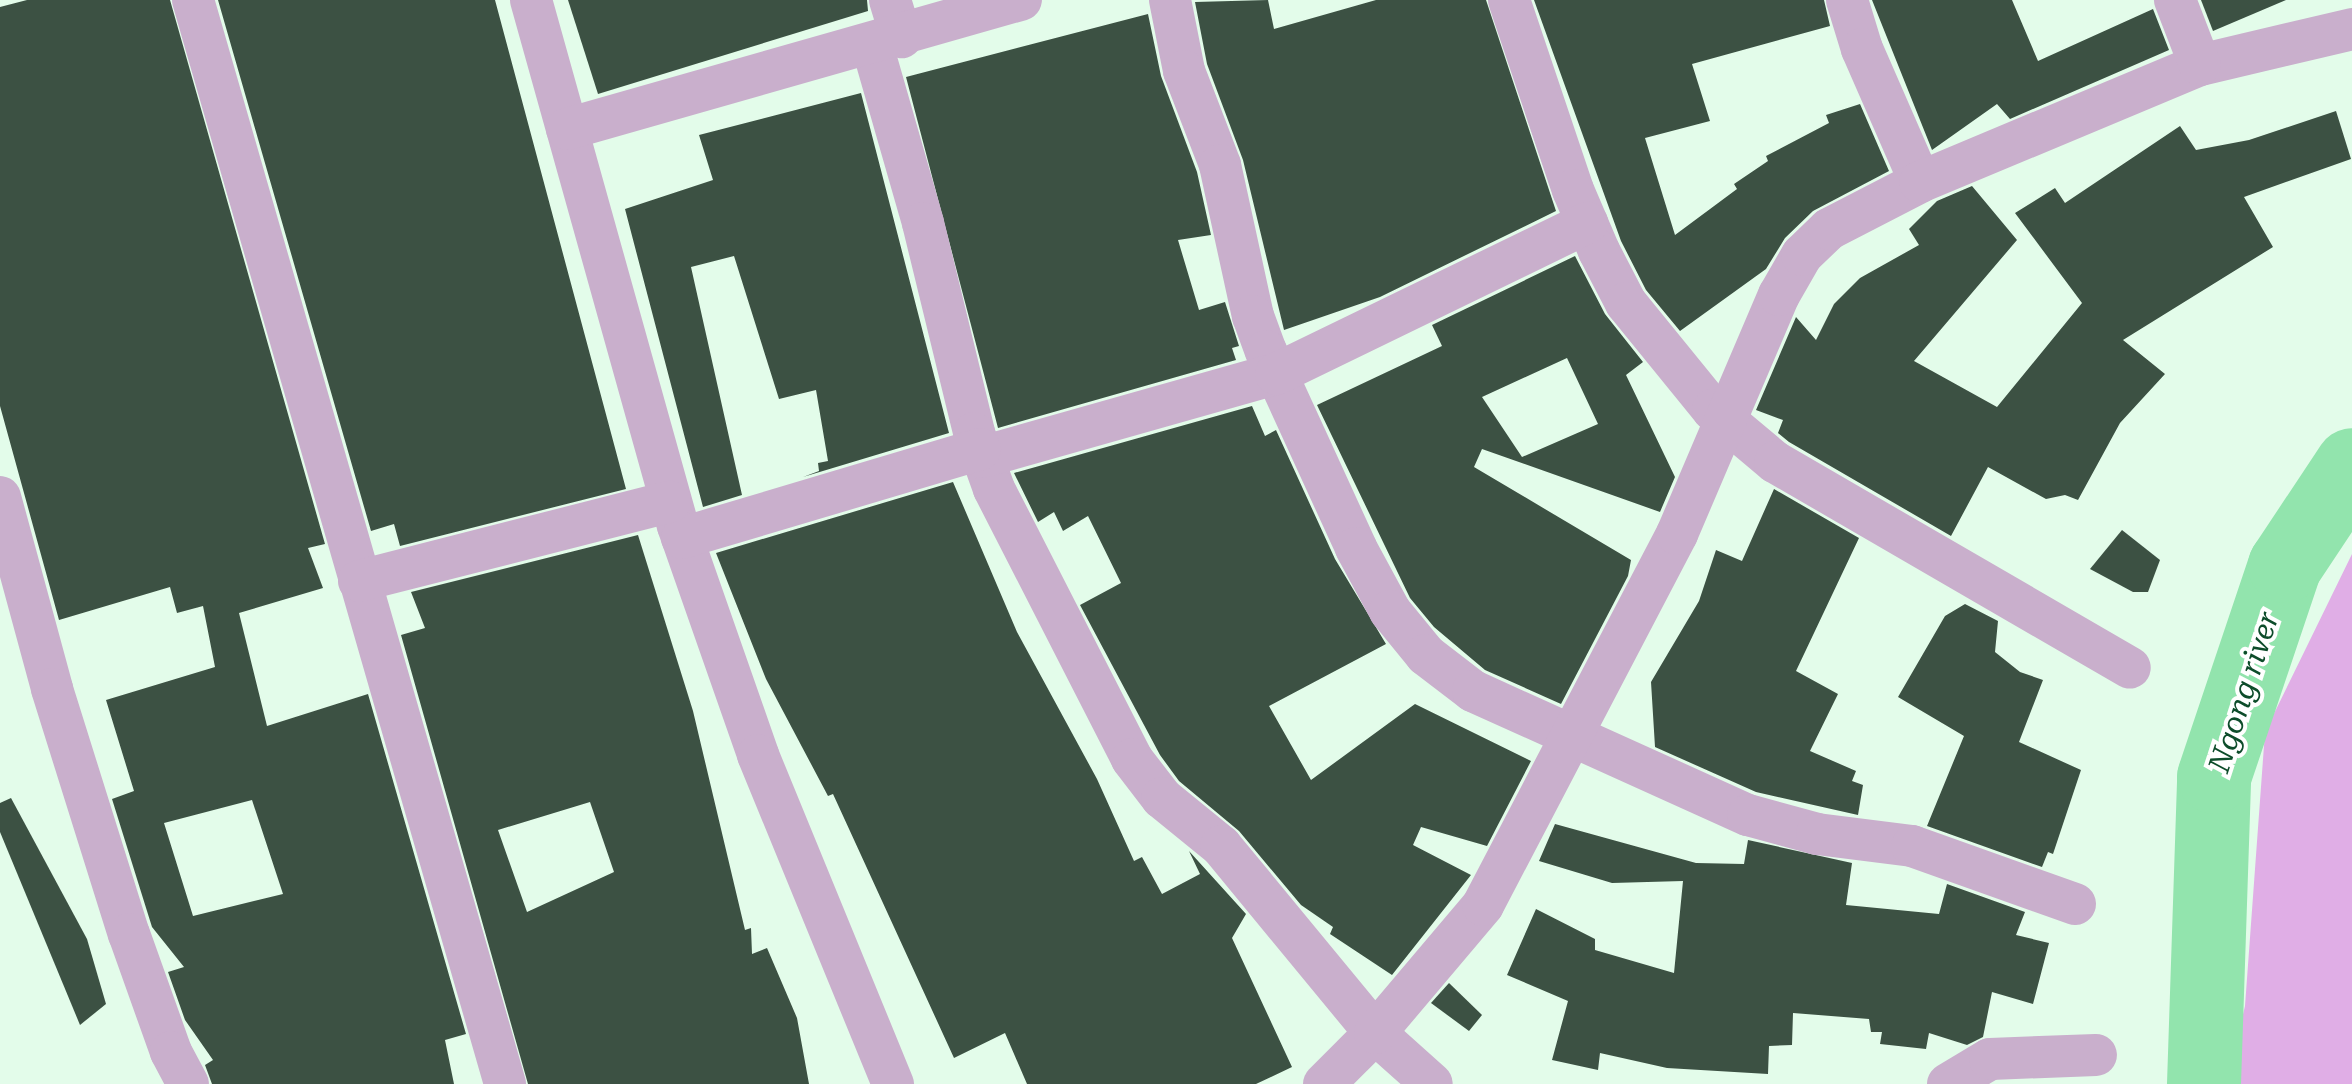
<!DOCTYPE html>
<html>
<head>
<meta charset="utf-8">
<style>
  body { margin:0 }
  #map { position:relative; width:2352px; height:1084px; overflow:hidden; background:#e3fcea; font-family:"Roboto Serif",serif }
  div>[style] { position:absolute }
  .green>* { inset:0; background:#e0aee6 }
  .river>* { height:74px; margin:-37px; padding:0 37px; transform-origin:37px; border-radius:37px; background:#92e4ad }
  .building>* { inset:0; background:#3c5143 }
  .minor>* { height:42px; margin:-21px; padding:0 21px; transform-origin:21px; border-radius:21px; background:#c9afcc }
  span { translate:-50% -50%; white-space:nowrap; text-align:center; line-height:1.15; -webkit-text-stroke:8px #fff; paint-order:stroke }
  .water-label { font-size:30px; color:#0d4c2a; font-style:italic }
</style>
</head>
<body>
<div id="map">
  <div class="green">
    <i style="clip-path:polygon(2352px 554px,2352px 1084px,2226px 1084px,2245px 1006px,2265px 732px)"></i>
  </div>
  <div class="river">
    <i style="left:2204px;top:1084px;width:307px;rotate:-88.1deg"></i>
    <i style="left:2214px;top:777px;width:223px;rotate:-71.4deg"></i>
    <i style="left:2285px;top:566px;width:121px;rotate:-56.4deg"></i>
  </div>
  <div class="building">
    <i style="clip-path:polygon(evenodd,27px 0,170px 0,325px 544px,308px 548px,323px 588px,239px 613px,267px 726px,368px 694px,466px 1034px,445px 1040px,454px 1084px,212px 1084px,205px 1065px,213px 1060px,185px 1020px,168px 972px,184px 967px,152px 927px,112px 799px,134px 791px,106px 700px,215px 667px,203px 606px,177px 613px,170px 587px,59px 620px,0 406px,0 7px,27px 0,252px 800px,283px 894px,193px 916px,164px 823px,252px 800px)"></i>
    <i style="clip-path:polygon(218px 0,495px 0,626px 489px,400px 546px,394px 524px,371px 531px)"></i>
    <i style="clip-path:polygon(568px 0,867px 0,868px 11px,598px 94px)"></i>
    <i style="clip-path:polygon(1268px 0,1274px 29px,1376px 0,1486px 0,1556px 211px,1380px 297px,1284px 330px,1243px 160px,1207px 64px,1195px 2px)"></i>
    <i style="clip-path:polygon(1534px 0,1824px 0,1830px 26px,1692px 64px,1710px 121px,1645px 138px,1675px 235px,1737px 189px,1734px 184px,1768px 161px,1766px 156px,1829px 123px,1826px 115px,1860px 104px,1889px 171px,1813px 211px,1785px 238px,1766px 269px,1680px 331px,1646px 290px,1621px 241px)"></i>
    <i style="clip-path:polygon(1872px 0,2012px 0,2038px 61px,2153px 9px,2169px 50px,2010px 119px,1997px 104px,1932px 150px)"></i>
    <i style="clip-path:polygon(2201px 0,2286px 0,2213px 31px)"></i>
    <i style="clip-path:polygon(1148px 14px,1161px 76px,1197px 172px,1211px 235px,1178px 240px,1199px 310px,1225px 302px,1239px 346px,1232px 348px,1236px 360px,998px 428px,906px 77px)"></i>
    <i style="clip-path:polygon(861px 93px,949px 433px,803px 477px,819px 471px,818px 463px,828px 461px,816px 390px,779px 399px,734px 256px,691px 267px,742px 495px,703px 507px,625px 209px,713px 180px,699px 135px)"></i>
    <i style="clip-path:polygon(2336px 111px,2351px 159px,2244px 197px,2273px 247px,2123px 340px,2165px 374px,2120px 423px,2078px 500px,2065px 495px,2046px 499px,1988px 467px,1951px 536px,1789px 442px,1778px 433px,1783px 420px,1756px 410px,1796px 317px,1816px 340px,1834px 304px,1860px 278px,1919px 245px,1909px 229px,1937px 201px,1972px 186px,2017px 240px,1914px 361px,1997px 407px,2082px 303px,2015px 213px,2055px 188px,2065px 203px,2180px 126px,2196px 150px,2249px 140px)"></i>
    <i style="clip-path:polygon(evenodd,1575px 256px,1605px 314px,1643px 362px,1626px 375px,1675px 477px,1660px 512px,1482px 449px,1474px 467px,1631px 560px,1628px 576px,1561px 704px,1485px 670px,1434px 627px,1410px 598px,1317px 405px,1442px 346px,1432px 325px,1575px 256px,1567px 358px,1598px 424px,1522px 457px,1482px 397px,1567px 358px)"></i>
    <i style="clip-path:polygon(1252px 406px,1265px 436px,1276px 430px,1335px 559px,1386px 644px,1269px 706px,1311px 780px,1415px 704px,1531px 761px,1487px 846px,1421px 827px,1413px 845px,1471px 875px,1392px 975px,1330px 934px,1333px 927px,1301px 905px,1239px 831px,1179px 781px,1160px 755px,1080px 605px,1121px 583px,1088px 516px,1063px 531px,1054px 512px,1038px 522px,1014px 473px)"></i>
    <i style="clip-path:polygon(953px 482px,1017px 632px,1097px 779px,1134px 861px,1142px 857px,1162px 894px,1200px 874px,1189px 851px,1246px 914px,1232px 938px,1292px 1067px,1256px 1084px,1027px 1084px,1005px 1033px,954px 1058px,833px 794px,828px 796px,766px 679px,716px 553px)"></i>
    <i style="clip-path:polygon(1774px 489px,1859px 538px,1796px 671px,1838px 694px,1810px 751px,1856px 771px,1852px 781px,1863px 785px,1858px 815px,1756px 792px,1655px 747px,1651px 682px,1699px 601px,1716px 550px,1742px 561px)"></i>
    <i style="clip-path:polygon(2122px 530px,2160px 560px,2148px 592px,2133px 592px,2090px 569px)"></i>
    <i style="clip-path:polygon(evenodd,638px 535px,693px 711px,745px 930px,751px 928px,752px 954px,767px 948px,797px 1018px,809px 1084px,528px 1084px,401px 635px,425px 628px,411px 592px,638px 535px,590px 802px,614px 872px,527px 912px,498px 830px,590px 802px)"></i>
    <i style="clip-path:polygon(1965px 604px,1998px 621px,1995px 652px,2020px 672px,2043px 680px,2019px 742px,2081px 770px,2053px 854px,2048px 852px,2042px 867px,1927px 826px,1964px 736px,1898px 697px,1945px 616px)"></i>
    <i style="clip-path:polygon(11px 798px,87px 939px,106px 1004px,80px 1025px,0 832px,0 803px)"></i>
    <i style="clip-path:polygon(1555px 824px,1696px 863px,1744px 864px,1748px 840px,1852px 863px,1846px 905px,1939px 914px,1947px 884px,2025px 912px,2016px 935px,2049px 943px,2033px 1004px,1992px 992px,1983px 1037px,1967px 1045px,1929px 1033px,1926px 1049px,1880px 1044px,1882px 1032px,1871px 1032px,1869px 1019px,1793px 1013px,1792px 1045px,1769px 1046px,1768px 1074px,1667px 1068px,1600px 1053px,1598px 1070px,1552px 1060px,1568px 1001px,1507px 975px,1536px 909px,1595px 939px,1595px 950px,1674px 973px,1683px 881px,1612px 883px,1539px 861px)"></i>
    <i style="clip-path:polygon(1449px 983px,1482px 1015px,1469px 1031px,1431px 1003px)"></i>
  </div>
  <div class="minor">
    <i style="left:193px;top:0;width:1128px;rotate:73.94deg"></i>
    <i style="left:531px;top:0;width:546px;rotate:74.39deg"></i>
    <i style="left:678px;top:526px;width:243px;rotate:70.7deg"></i>
    <i style="left:758px;top:755px;width:356px;rotate:67.7deg"></i>
    <i style="left:890px;top:0;width:39px;rotate:73deg"></i>
    <i style="left:1170px;top:0;width:72px;rotate:78.8deg"></i>
    <i style="left:1184px;top:71px;width:101px;rotate:69deg"></i>
    <i style="left:1220px;top:165px;width:155px;rotate:77.7deg"></i>
    <i style="left:1253px;top:316px;width:37px;rotate:70deg"></i>
    <i style="left:1266px;top:351px;width:217px;rotate:65.4deg"></i>
    <i style="left:1356px;top:548px;width:72px;rotate:61.6deg"></i>
    <i style="left:1390px;top:611px;width:57px;rotate:50.7deg"></i>
    <i style="left:1426px;top:655px;width:59px;rotate:37.5deg"></i>
    <i style="left:1473px;top:691px;width:302px;rotate:24.3deg"></i>
    <i style="left:1748px;top:815px;width:72px;rotate:15.4deg"></i>
    <i style="left:1817px;top:834px;width:96px;rotate:7.2deg"></i>
    <i style="left:1912px;top:846px;width:173px;rotate:19.6deg"></i>
    <i style="left:1509px;top:0;width:200px;rotate:71.4deg"></i>
    <i style="left:1573px;top:190px;width:66px;rotate:66.9deg"></i>
    <i style="left:1599px;top:251px;width:59px;rotate:62.6deg"></i>
    <i style="left:1626px;top:303px;width:138px;rotate:50.9deg"></i>
    <i style="left:1713px;top:410px;width:81px;rotate:40deg"></i>
    <i style="left:1775px;top:462px;width:410px;rotate:30.1deg"></i>
    <i style="left:1847px;top:0;width:51px;rotate:73deg"></i>
    <i style="left:1862px;top:49px;width:145px;rotate:66.4deg"></i>
    <i style="left:872px;top:45px;width:185px;rotate:74deg"></i>
    <i style="left:923px;top:223px;width:216px;rotate:76.3deg"></i>
    <i style="left:974px;top:433px;width:59px;rotate:70.3deg"></i>
    <i style="left:994px;top:489px;width:303px;rotate:62.9deg"></i>
    <i style="left:1132px;top:759px;width:49px;rotate:52.4deg"></i>
    <i style="left:1162px;top:798px;width:76px;rotate:39.1deg"></i>
    <i style="left:1221px;top:846px;width:242px;rotate:50.5deg"></i>
    <i style="left:1375px;top:1033px;width:76px;rotate:41.8deg"></i>
    <i style="left:2200px;top:65px;width:156px;rotate:-13.3deg"></i>
    <i style="left:567px;top:129px;width:472px;rotate:-15.9deg"></i>
    <i style="left:982px;top:457px;width:305px;rotate:-15.8deg"></i>
    <i style="left:1276px;top:374px;width:346px;rotate:-25.9deg"></i>
    <i style="left:0;top:497px;width:199px;rotate:74.8deg"></i>
    <i style="left:52px;top:689px;width:257px;rotate:72.6deg"></i>
    <i style="left:129px;top:934px;width:125px;rotate:70.4deg"></i>
    <i style="left:171px;top:1052px;width:36px;rotate:62deg"></i>
    <i style="left:682px;top:538px;width:311px;rotate:-16.6deg"></i>
    <i style="left:359px;top:581px;width:321px;rotate:-14.3deg"></i>
    <i style="left:1324px;top:1084px;width:72px;rotate:-45deg"></i>
    <i style="left:1375px;top:1033px;width:167px;rotate:-49.8deg"></i>
    <i style="left:1483px;top:905px;width:419px;rotate:-62.4deg"></i>
    <i style="left:1677px;top:534px;width:260px;rotate:-66.9deg"></i>
    <i style="left:1779px;top:295px;width:46px;rotate:-60.1deg"></i>
    <i style="left:1802px;top:255px;width:37px;rotate:-44deg"></i>
    <i style="left:1829px;top:229px;width:102px;rotate:-27.3deg"></i>
    <i style="left:1920px;top:182px;width:303px;rotate:-22.7deg"></i>
    <i style="left:2200px;top:65px;width:70px;rotate:-111deg"></i>
    <i style="left:1948px;top:1084px;width:49px;rotate:-30.8deg"></i>
    <i style="left:1990px;top:1059px;width:106px;rotate:-2.2deg"></i>
  </div>
  <div class="water-label">
    <span style="left:2244px;top:692px;rotate:-72deg">Ngong river</span>
  </div>
</div>
</body>
</html>
